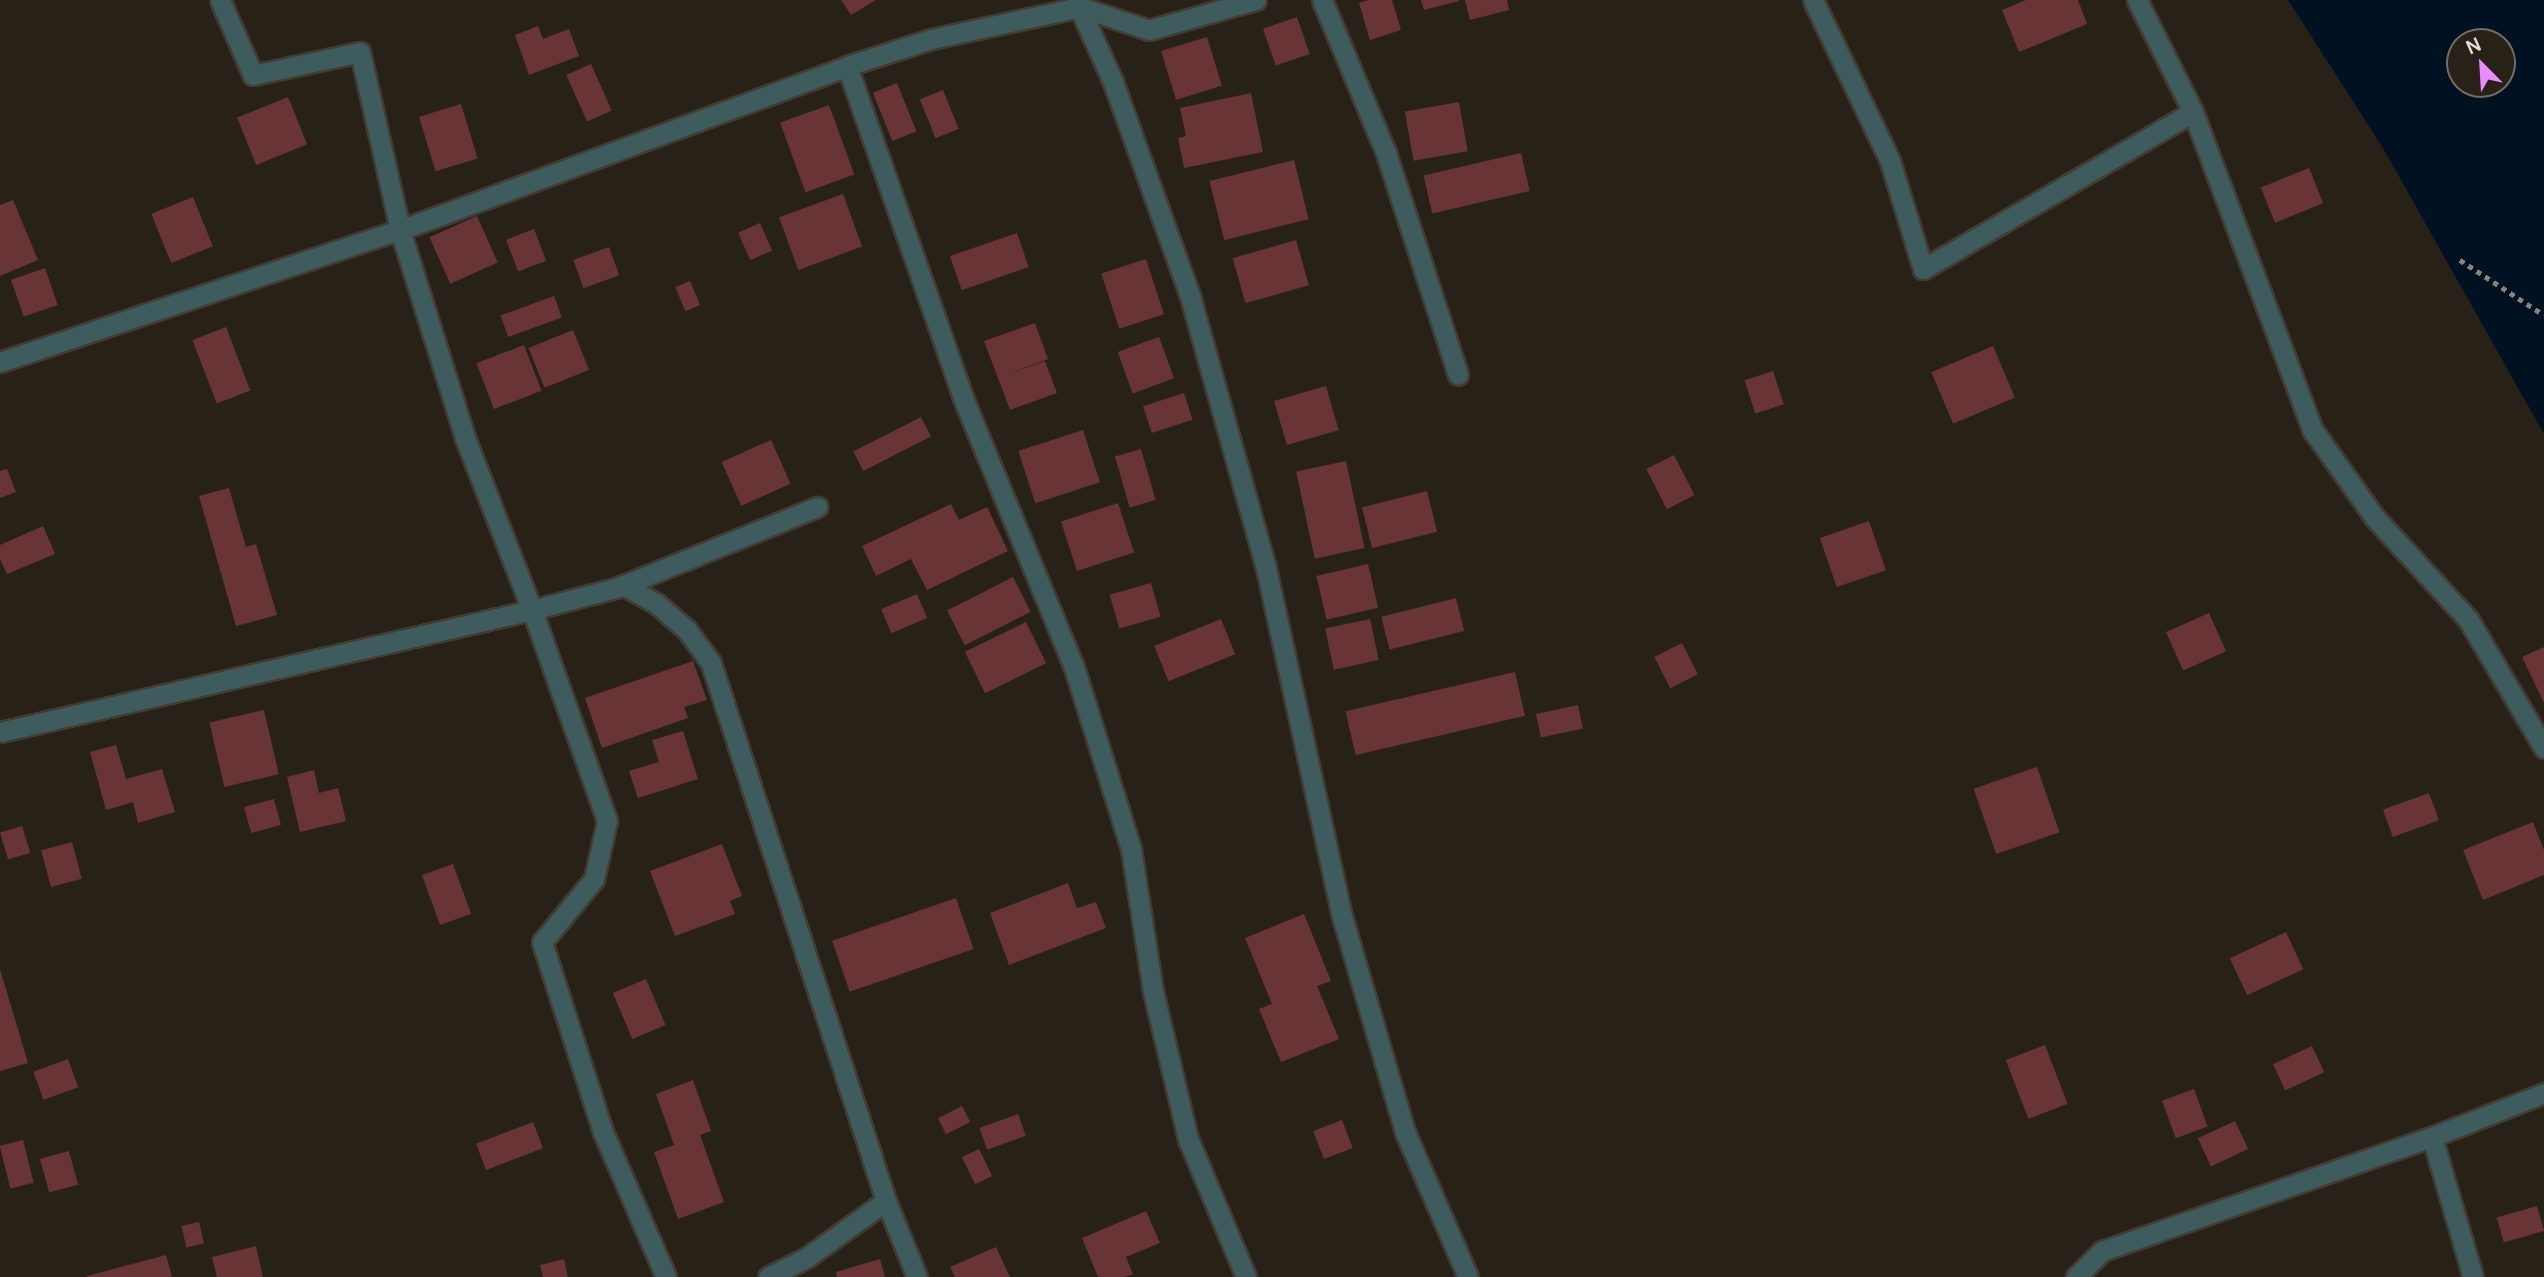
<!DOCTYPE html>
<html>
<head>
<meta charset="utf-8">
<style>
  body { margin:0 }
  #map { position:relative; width:2544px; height:1277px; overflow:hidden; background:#282118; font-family:Manrope,sans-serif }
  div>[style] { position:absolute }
  .water>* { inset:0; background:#001121 }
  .building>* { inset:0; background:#693435; transform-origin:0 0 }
  .path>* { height:4.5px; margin-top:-2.25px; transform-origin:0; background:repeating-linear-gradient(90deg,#89837b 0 5px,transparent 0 10px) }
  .roads { filter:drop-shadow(2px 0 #423c33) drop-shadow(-2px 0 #423c33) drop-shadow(0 2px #423c33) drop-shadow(0 -2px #423c33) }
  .service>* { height:19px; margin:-9.5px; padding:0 9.5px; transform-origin:9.5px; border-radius:9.5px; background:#3e5b5e }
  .minor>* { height:19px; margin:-9.5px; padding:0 9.5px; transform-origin:9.5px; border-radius:9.5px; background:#3e5b5e }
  span { translate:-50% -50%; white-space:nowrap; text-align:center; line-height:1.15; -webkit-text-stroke:7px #282118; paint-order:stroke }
  .north { position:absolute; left:2446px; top:28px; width:70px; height:70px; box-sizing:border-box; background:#282118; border:2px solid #736d65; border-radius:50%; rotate:336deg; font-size:19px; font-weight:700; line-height:28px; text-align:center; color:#e4e0d9 }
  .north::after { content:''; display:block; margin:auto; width:24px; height:32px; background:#e98dfe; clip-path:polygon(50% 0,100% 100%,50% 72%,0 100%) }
</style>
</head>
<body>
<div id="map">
  <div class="water">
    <i style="clip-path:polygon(evenodd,2288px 0,2544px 0,2544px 434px,2383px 148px,2288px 0,2460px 42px,2502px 42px,2502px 84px,2460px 84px,2460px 42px)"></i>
  </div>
  <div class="building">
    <i style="clip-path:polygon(841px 0,876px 0,851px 15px)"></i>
    <i style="clip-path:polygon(1369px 0,1392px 0,1401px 30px,1370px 40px,1359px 3px)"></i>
    <i style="clip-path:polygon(1421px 0,1459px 0,1459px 1px,1424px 10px)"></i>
    <i style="clip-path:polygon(1465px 0,1507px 0,1509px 10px,1470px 20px)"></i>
    <i style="clip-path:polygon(2026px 0,2078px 0,2087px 24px,2019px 52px,2002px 10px)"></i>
    <i style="left:1297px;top:17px;width:39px;height:36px;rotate:71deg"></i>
    <i style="clip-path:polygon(538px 26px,543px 39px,569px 29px,579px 56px,529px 75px,515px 35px)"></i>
    <i style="left:1207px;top:37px;width:51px;height:48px;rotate:73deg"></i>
    <i style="left:591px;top:64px;width:51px;height:27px;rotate:66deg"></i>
    <i style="left:897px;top:83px;width:52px;height:26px;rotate:68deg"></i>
    <i style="left:943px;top:90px;width:42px;height:25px;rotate:68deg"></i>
    <i style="clip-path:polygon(1251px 93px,1263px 152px,1184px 168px,1178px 138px,1186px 136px,1180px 108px)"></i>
    <i style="left:288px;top:97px;width:51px;height:55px;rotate:68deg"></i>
    <i style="left:1459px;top:102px;width:50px;height:55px;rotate:80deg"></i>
    <i style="left:461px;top:104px;width:57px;height:44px;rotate:73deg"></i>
    <i style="left:829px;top:105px;width:74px;height:52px;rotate:70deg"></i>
    <i style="left:1521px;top:153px;width:39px;height:100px;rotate:77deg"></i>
    <i style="left:1294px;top:160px;width:61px;height:87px;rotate:76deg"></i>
    <i style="left:2309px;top:168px;width:38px;height:52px;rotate:68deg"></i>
    <i style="left:843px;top:194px;width:56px;height:68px;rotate:70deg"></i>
    <i style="left:193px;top:197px;width:53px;height:45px;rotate:68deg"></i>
    <i style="clip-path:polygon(13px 200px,38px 260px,0 276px,0 205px)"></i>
    <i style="left:477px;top:216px;width:51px;height:52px;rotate:66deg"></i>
    <i style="left:760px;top:223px;width:30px;height:24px;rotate:66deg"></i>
    <i style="left:534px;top:229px;width:34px;height:30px;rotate:69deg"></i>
    <i style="left:1017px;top:233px;width:36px;height:71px;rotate:71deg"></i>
    <i style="left:1296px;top:240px;width:47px;height:66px;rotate:74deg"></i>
    <i style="left:609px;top:247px;width:30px;height:38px;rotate:70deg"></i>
    <i style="left:1146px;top:259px;width:58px;height:47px;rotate:72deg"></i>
    <i style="left:45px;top:268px;width:39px;height:36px;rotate:71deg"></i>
    <i style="left:690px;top:281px;width:26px;height:16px;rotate:67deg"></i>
    <i style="left:554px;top:296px;width:23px;height:57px;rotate:70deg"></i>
    <i style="clip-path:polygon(1035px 323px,1048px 359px,1005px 375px,1045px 361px,1057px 393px,1010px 410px,984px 341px)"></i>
    <i style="left:226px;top:327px;width:68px;height:36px;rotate:69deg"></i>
    <i style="left:573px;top:330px;width:43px;height:48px;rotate:68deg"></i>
    <i style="left:1159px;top:337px;width:44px;height:44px;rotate:70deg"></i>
    <i style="left:524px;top:345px;width:49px;height:51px;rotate:69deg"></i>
    <i style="left:1993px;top:346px;width:56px;height:67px;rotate:67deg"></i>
    <i style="left:1773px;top:371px;width:35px;height:30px;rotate:72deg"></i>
    <i style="left:1326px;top:386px;width:46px;height:54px;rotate:74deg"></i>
    <i style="left:1184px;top:393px;width:28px;height:43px;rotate:72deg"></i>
    <i style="left:921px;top:417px;width:22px;height:76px;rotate:63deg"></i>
    <i style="left:1083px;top:430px;width:55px;height:68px;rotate:72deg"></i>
    <i style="left:771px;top:440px;width:48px;height:54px;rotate:66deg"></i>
    <i style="left:1141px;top:449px;width:53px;height:27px;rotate:74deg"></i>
    <i style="left:1674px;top:455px;width:45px;height:31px;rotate:63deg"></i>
    <i style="left:1346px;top:461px;width:89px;height:51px;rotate:78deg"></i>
    <i style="clip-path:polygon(7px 469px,16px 492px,0 498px,0 471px)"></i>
    <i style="clip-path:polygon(229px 488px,246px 547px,256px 544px,277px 615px,236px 626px,199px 496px)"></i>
    <i style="left:1427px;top:491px;width:42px;height:67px;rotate:76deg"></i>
    <i style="left:1118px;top:503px;width:52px;height:60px;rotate:72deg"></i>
    <i style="clip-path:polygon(951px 504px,959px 520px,987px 507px,1008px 551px,927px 590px,911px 559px,876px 576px,862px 546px)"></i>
    <i style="left:1869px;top:521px;width:52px;height:52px;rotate:71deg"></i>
    <i style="clip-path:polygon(43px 526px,55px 554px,7px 574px,0 559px,0 545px)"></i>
    <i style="left:1368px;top:564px;width:45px;height:53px;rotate:77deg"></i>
    <i style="left:1013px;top:577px;width:39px;height:74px;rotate:63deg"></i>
    <i style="left:1151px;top:583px;width:35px;height:43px;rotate:74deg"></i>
    <i style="left:917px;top:594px;width:26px;height:39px;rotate:67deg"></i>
    <i style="left:1456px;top:598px;width:34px;height:77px;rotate:76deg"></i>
    <i style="left:2209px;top:613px;width:42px;height:47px;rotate:66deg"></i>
    <i style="left:1221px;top:619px;width:38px;height:72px;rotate:68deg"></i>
    <i style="left:1370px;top:619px;width:42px;height:46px;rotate:78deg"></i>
    <i style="left:1026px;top:622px;width:46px;height:68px;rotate:64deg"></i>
    <i style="left:1682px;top:643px;width:35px;height:31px;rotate:63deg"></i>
    <i style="clip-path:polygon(2544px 647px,2544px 703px,2522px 657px)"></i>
    <i style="clip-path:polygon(693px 661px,707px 700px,684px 707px,688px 718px,602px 748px,585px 698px)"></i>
    <i style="left:1515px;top:672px;width:45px;height:174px;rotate:77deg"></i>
    <i style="left:1578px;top:705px;width:24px;height:43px;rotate:78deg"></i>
    <i style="left:264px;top:710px;width:66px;height:56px;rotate:77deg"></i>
    <i style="clip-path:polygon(683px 731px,698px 779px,638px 798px,629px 771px,659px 762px,652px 740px)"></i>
    <i style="clip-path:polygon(116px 745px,126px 779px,162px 769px,175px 812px,138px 823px,133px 802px,106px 810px,90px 752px)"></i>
    <i style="left:2037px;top:767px;width:69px;height:67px;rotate:71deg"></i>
    <i style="clip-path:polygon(314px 770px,319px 793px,338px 788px,346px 821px,300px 832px,287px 777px)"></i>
    <i style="left:2429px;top:793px;width:29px;height:49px;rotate:70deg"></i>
    <i style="left:274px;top:799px;width:27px;height:31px;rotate:75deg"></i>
    <i style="clip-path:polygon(2533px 822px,2544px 850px,2544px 875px,2483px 900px,2463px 850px)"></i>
    <i style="left:22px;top:826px;width:28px;height:23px;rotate:73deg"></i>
    <i style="left:72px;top:842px;width:38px;height:32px;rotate:75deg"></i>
    <i style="clip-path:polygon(722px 844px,742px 896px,730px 901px,735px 914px,675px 936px,650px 871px)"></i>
    <i style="left:453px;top:864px;width:53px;height:33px;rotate:70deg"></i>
    <i style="clip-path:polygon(1068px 883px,1077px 908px,1096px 902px,1106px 928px,1009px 965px,990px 913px)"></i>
    <i style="left:956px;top:898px;width:54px;height:131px;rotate:71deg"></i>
    <i style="clip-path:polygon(1304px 914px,1331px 981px,1317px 986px,1339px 1039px,1281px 1062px,1259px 1009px,1272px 1004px,1245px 938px)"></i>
    <i style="left:2286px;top:932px;width:41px;height:62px;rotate:65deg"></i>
    <i style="clip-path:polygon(0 969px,28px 1063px,0 1071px)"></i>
    <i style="left:646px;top:979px;width:50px;height:36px;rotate:67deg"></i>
    <i style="left:2045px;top:1045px;width:63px;height:42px;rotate:69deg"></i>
    <i style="left:2312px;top:1046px;width:29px;height:43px;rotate:65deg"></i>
    <i style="left:68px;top:1059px;width:30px;height:37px;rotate:70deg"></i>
    <i style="clip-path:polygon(693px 1080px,711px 1131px,700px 1135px,724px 1202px,678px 1219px,654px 1152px,674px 1145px,656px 1094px)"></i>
    <i style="left:2194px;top:1089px;width:40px;height:34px;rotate:70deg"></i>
    <i style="left:962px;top:1106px;width:18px;height:27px;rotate:63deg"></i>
    <i style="left:1018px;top:1114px;width:23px;height:41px;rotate:70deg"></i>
    <i style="left:1342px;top:1120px;width:30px;height:31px;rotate:69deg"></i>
    <i style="left:2235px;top:1121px;width:31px;height:41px;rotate:65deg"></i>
    <i style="left:533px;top:1122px;width:28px;height:61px;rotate:69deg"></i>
    <i style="left:23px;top:1140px;width:44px;height:24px;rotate:76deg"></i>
    <i style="left:979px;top:1149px;width:30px;height:19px;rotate:64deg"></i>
    <i style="left:69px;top:1151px;width:35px;height:30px;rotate:75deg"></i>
    <i style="left:2537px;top:1206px;width:26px;height:42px;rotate:74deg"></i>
    <i style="clip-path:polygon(1146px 1211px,1160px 1243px,1126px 1257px,1133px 1274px,1125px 1277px,1098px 1277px,1082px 1238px)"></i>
    <i style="left:199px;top:1222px;width:22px;height:18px;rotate:77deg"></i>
    <i style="clip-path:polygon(256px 1246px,263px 1277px,217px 1277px,212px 1257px)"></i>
    <i style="clip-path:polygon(996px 1247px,1010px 1277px,955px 1277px,950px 1267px)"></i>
    <i style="clip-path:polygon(166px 1255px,172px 1277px,87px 1277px,87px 1276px)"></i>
    <i style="clip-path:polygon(564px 1259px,568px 1277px,543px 1277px,540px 1265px)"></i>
    <i style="clip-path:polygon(880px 1259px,885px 1277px,837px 1277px,836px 1272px)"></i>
  </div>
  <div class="path">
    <i style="left:2460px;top:260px;width:100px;rotate:33.2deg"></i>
  </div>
  <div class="roads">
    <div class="service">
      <i style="left:1322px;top:0;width:166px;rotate:67.3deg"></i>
      <i style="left:1386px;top:153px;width:233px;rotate:72deg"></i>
      <i style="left:1813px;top:0;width:178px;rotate:64.4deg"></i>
      <i style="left:1890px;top:161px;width:113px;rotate:73deg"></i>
      <i style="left:1923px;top:269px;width:312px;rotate:-30.2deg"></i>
    </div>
    <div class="minor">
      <i style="left:220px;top:0;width:82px;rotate:66.3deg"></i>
      <i style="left:253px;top:75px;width:109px;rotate:-12.1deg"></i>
      <i style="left:360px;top:52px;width:182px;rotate:77.3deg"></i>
      <i style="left:400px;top:230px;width:218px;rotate:72.6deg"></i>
      <i style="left:465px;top:438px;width:185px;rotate:68.7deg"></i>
      <i style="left:532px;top:610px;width:224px;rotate:70.4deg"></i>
      <i style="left:607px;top:821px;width:59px;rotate:102.6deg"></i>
      <i style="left:594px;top:879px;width:82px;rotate:129.5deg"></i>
      <i style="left:542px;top:942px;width:200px;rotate:72.2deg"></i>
      <i style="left:603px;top:1132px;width:158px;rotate:66.5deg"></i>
      <i style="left:1076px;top:0;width:90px;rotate:65.7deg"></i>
      <i style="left:1113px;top:82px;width:227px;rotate:70.2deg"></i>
      <i style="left:1190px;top:296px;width:282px;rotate:74.4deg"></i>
      <i style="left:1266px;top:568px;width:353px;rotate:77.7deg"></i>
      <i style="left:1341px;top:913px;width:228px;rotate:73.7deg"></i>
      <i style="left:1405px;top:1132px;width:158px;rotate:66.5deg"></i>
      <i style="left:2137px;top:0;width:125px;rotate:63.4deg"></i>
      <i style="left:2193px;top:112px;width:339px;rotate:69.4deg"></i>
      <i style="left:2312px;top:429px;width:109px;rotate:54.7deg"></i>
      <i style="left:2375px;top:518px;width:137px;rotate:47.4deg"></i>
      <i style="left:2468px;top:619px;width:150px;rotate:59.5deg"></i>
      <i style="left:847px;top:66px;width:352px;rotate:70.7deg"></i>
      <i style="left:963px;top:398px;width:291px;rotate:67.6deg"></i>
      <i style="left:1074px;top:667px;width:191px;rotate:72.6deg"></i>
      <i style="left:1131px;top:849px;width:144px;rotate:81.2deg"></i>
      <i style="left:1153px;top:991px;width:152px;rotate:76.7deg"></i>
      <i style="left:1188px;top:1139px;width:150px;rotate:67.2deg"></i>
      <i style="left:0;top:362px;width:421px;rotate:-18.3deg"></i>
      <i style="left:400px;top:230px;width:476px;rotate:-20.1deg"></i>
      <i style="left:847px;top:66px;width:88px;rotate:-17.8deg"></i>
      <i style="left:931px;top:39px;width:152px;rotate:-12.1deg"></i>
      <i style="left:1080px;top:7px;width:73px;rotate:18.4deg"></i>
      <i style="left:1149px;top:30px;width:111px;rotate:-15.7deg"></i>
      <i style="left:623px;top:585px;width:39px;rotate:29deg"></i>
      <i style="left:657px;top:604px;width:40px;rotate:41deg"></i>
      <i style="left:687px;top:630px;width:41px;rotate:54deg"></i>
      <i style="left:711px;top:663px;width:566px;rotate:71.98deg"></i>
      <i style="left:886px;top:1201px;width:82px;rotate:67.8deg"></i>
      <i style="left:0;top:732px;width:546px;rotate:-12.92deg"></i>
      <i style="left:532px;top:610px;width:90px;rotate:-14.8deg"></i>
      <i style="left:619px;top:587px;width:214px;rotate:-22deg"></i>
      <i style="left:2432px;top:1137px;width:146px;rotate:73.7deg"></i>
      <i style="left:768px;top:1277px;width:42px;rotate:-26.6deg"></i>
      <i style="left:806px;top:1258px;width:98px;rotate:-35.5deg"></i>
      <i style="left:2076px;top:1277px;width:37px;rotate:-45deg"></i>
      <i style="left:2102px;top:1251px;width:349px;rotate:-19.1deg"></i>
      <i style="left:2432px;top:1137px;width:120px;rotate:-21.4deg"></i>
    </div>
  </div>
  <div class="north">N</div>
</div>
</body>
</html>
